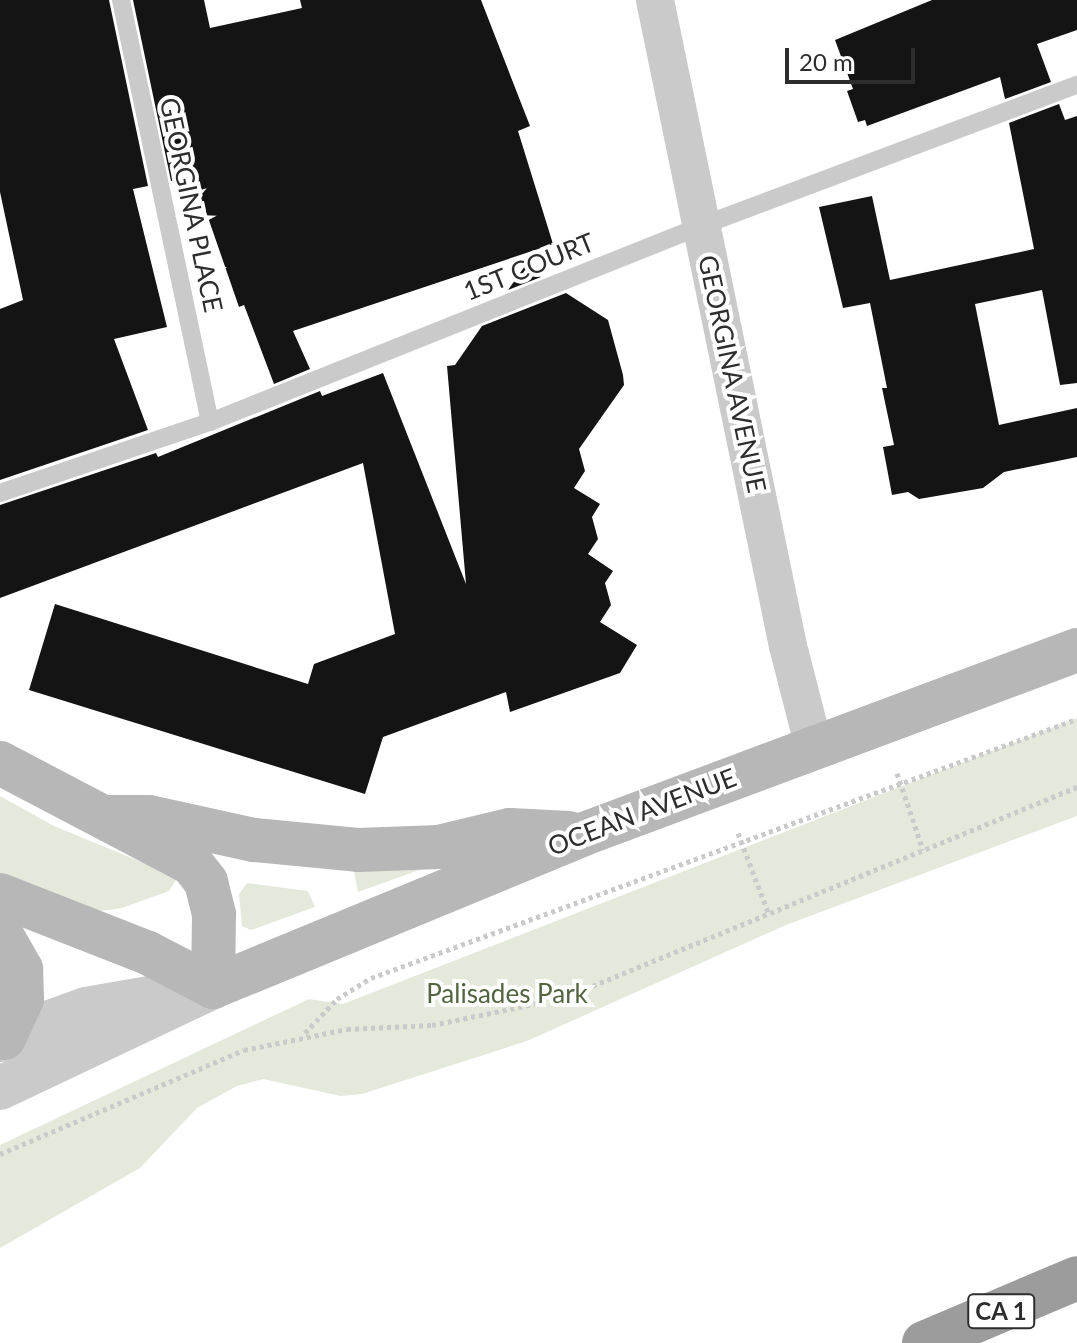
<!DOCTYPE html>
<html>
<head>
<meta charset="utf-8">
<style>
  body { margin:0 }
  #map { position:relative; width:1077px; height:1343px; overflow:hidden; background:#fff; font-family:Lato,sans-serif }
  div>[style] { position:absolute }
  .green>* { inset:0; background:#e4e9dc }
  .building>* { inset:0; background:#141414 }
  .path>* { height:5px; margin-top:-2.5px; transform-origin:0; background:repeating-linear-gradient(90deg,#cacaca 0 4px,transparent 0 8px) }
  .service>* { height:18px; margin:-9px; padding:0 9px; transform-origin:9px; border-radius:9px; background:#cacaca }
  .minor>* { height:38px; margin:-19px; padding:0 19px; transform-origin:19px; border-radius:19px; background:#cacaca }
  .tertiary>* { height:44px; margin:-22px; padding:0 22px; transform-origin:22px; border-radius:22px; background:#cacaca }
  .secondary>* { height:44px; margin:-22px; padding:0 22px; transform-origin:22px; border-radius:22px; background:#b7b7b7 }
  .trunk>* { height:44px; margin:-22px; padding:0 22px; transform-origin:22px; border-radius:22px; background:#9c9c9c }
  span { translate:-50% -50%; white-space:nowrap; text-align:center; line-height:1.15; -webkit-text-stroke:8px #fff; paint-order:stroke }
  .shield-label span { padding:2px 6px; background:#fff; border:2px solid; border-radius:6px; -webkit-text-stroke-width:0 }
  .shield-label { font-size:24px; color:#2d2d2d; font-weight:700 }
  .street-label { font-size:26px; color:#2d2d2d }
  .park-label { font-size:26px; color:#526440 }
  .scale { position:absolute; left:785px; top:48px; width:130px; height:36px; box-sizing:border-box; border:4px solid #2d2d2d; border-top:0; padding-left:10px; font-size:24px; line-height:28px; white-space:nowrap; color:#2d2d2d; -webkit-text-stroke:6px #fff; paint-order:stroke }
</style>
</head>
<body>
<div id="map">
  <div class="green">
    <i style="clip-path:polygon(1077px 718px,1077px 816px,786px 925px,527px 1041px,362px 1094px,341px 1096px,263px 1079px,237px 1086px,197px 1108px,140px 1168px,0 1248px,0 1145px,309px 999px,343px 1004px)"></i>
    <i style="clip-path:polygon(0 796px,54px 826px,178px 877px,169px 891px,122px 908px,85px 913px,0 876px)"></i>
    <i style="clip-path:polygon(353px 867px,422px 869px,358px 892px)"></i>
    <i style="clip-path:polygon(247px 883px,308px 891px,315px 907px,251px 930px,242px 926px,239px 894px)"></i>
  </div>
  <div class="building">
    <i style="clip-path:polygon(0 0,109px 0,148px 186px,133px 189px,167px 327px,114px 339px,148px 430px,0 480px,0 309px,23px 300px,0 192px)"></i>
    <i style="clip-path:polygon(133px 0,204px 0,210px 28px,302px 8px,300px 0,481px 0,530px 126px,518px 131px,553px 244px,293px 331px,310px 369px,274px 384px,244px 305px,239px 307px,194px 177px,171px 181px)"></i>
    <i style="clip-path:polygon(932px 0,1077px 0,1077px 30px,1037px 44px,1051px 82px,1005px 99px,1000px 77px,867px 126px,865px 120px,858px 122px,847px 91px,853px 89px,835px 40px)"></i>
    <i style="clip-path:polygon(1059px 104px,1065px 120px,1077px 116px,1077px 383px,1060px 385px,1042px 290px,975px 304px,999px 425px,1077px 408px,1077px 457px,1004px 472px,983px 488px,919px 499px,908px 492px,892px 495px,883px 447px,894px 445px,882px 388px,887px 388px,870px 303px,843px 308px,819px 207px,872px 196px,890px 280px,1034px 249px,1009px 123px)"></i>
    <i style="clip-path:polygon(525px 266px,541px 277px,508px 290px)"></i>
    <i style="clip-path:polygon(566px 293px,608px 320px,623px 375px,624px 385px,579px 449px,585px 471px,574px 488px,600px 504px,592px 517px,598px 539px,588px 554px,613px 571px,605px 583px,611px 605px,600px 622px,637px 645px,620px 673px,510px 712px,506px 692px,383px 737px,365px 794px,29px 690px,55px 604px,308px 684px,314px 664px,395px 634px,363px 463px,0 598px,0 505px,156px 453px,158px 457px,320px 391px,322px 396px,383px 373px,466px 584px,447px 366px,455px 365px,482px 326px)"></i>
  </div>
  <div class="path">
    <i style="left:897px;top:773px;width:81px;rotate:71.3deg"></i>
    <i style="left:738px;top:833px;width:85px;rotate:69.2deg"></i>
    <i style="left:305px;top:1033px;width:47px;rotate:-46.7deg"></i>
    <i style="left:337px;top:999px;width:40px;rotate:-32deg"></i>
    <i style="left:371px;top:978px;width:752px;rotate:-20.15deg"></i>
    <i style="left:0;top:1154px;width:265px;rotate:-23.1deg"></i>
    <i style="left:244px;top:1050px;width:105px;rotate:-11.5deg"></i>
    <i style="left:347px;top:1029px;width:85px;rotate:-2.7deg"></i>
    <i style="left:432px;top:1025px;width:134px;rotate:-11.6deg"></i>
    <i style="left:563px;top:998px;width:556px;rotate:-22.32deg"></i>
  </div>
  <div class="service">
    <i style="left:121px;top:0;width:431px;rotate:78.1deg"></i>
    <i style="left:0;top:493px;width:222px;rotate:-18.7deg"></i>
    <i style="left:210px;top:422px;width:529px;rotate:-21.76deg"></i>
    <i style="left:701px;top:226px;width:402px;rotate:-20.6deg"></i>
  </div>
  <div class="minor">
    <i style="left:655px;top:0;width:660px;rotate:78.37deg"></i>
    <i style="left:788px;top:646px;width:104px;rotate:75.6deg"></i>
  </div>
  <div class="tertiary">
    <i style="left:0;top:1040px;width:91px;rotate:-19.8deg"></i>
    <i style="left:86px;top:1009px;width:82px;rotate:-9.8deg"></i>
    <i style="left:0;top:1088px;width:236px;rotate:-25.4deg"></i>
  </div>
  <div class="secondary">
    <i style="left:0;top:763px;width:217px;rotate:27.7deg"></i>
    <i style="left:192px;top:864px;width:23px;rotate:52deg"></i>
    <i style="left:206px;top:882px;width:34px;rotate:76deg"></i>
    <i style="left:214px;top:915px;width:72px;rotate:90.8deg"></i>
    <i style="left:104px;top:817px;width:45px"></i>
    <i style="left:149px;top:817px;width:107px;rotate:12.4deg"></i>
    <i style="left:254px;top:840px;width:104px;rotate:5.5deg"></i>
    <i style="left:358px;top:850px;width:81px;rotate:-2.1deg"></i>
    <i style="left:439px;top:847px;width:73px;rotate:-13.5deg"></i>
    <i style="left:510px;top:830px;width:59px;rotate:2.9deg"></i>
    <i style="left:0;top:895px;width:159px;rotate:21.4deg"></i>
    <i style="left:148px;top:953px;width:73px;rotate:27.6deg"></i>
    <i style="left:0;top:932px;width:43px;rotate:60.4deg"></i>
    <i style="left:21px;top:969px;width:30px;rotate:88deg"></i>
    <i style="left:22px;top:999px;width:43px;rotate:114.8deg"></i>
    <i style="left:213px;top:987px;width:401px;rotate:-22.4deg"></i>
    <i style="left:584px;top:834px;width:526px;rotate:-20.47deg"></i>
  </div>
  <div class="trunk">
    <i style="left:924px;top:1343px;width:166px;rotate:-23deg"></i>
  </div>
  <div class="shield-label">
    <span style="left:1001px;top:1311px">CA 1</span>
  </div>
  <div class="street-label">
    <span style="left:191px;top:205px;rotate:78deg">GEORGINA PLACE</span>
    <span style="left:529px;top:267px;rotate:-22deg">1ST COURT</span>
    <span style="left:732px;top:374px;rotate:78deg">GEORGINA AVENUE</span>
    <span style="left:642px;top:812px;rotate:-21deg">OCEAN AVENUE</span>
  </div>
  <div class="park-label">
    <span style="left:507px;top:994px">Palisades Park</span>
  </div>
  <div class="scale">20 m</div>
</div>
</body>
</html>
